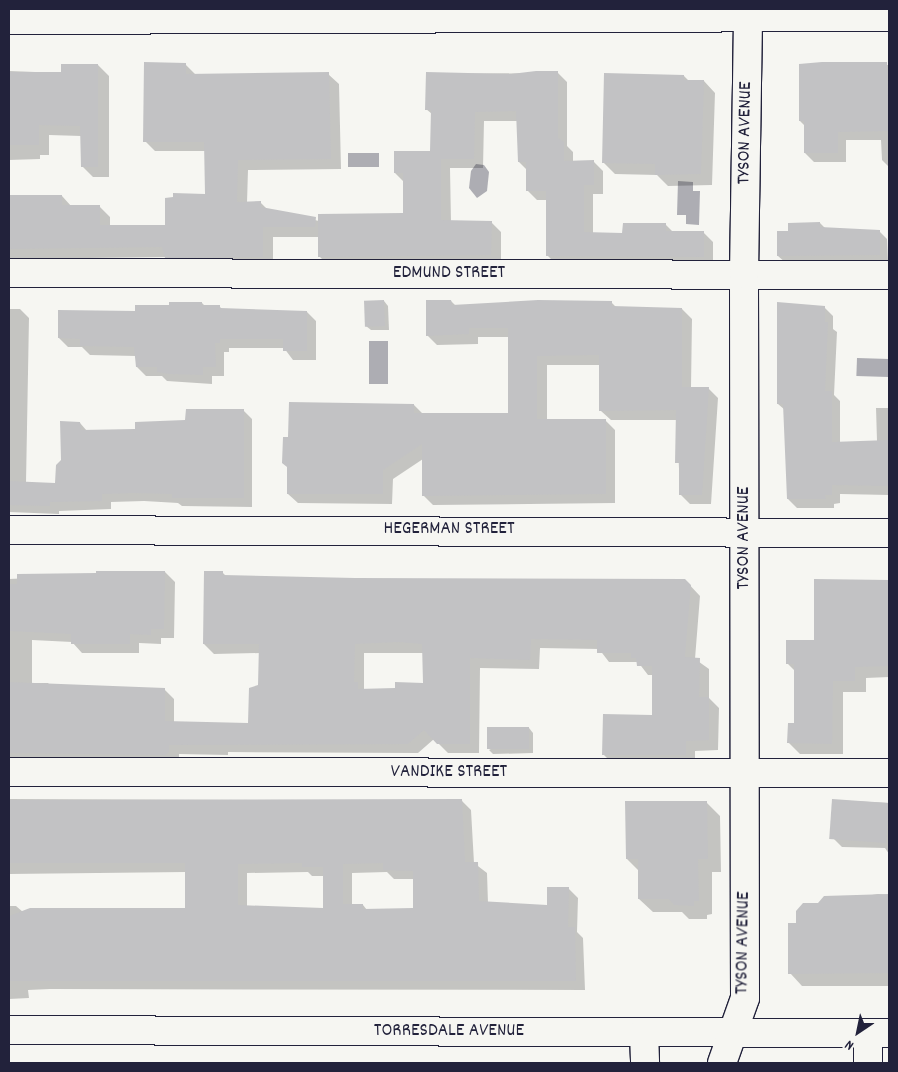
<!DOCTYPE html>
<html>
<head>
<meta charset="utf-8">
<style>
  body { margin:0 }
  #map { position:relative; width:898px; height:1072px; overflow:hidden; background:#f6f6f2; font-family:Dekko,sans-serif }
  div>[style] { position:absolute }
  .water>* { inset:0; background:#adadb3; transform-origin:0 0 }
  .shadow>* { inset:0; background:#0003 }
  .building>* { inset:0; background:#c2c2c4; transform-origin:0 0 }
  .roads { filter:drop-shadow(1px 0 #22223b) drop-shadow(-1px 0 #22223b) drop-shadow(0 1px #22223b) drop-shadow(0 -1px #22223b) }
  .minor>* { height:28px; margin:-14px; padding:0 14px; transform-origin:14px; border-radius:14px; background:#f6f6f2 }
  span { translate:-50% -50%; white-space:nowrap; text-align:center; line-height:1.15; -webkit-text-stroke:5px #f6f6f2; paint-order:stroke }
  .street-label { font-size:19px; color:#22223b }
  .frame { position:absolute; inset:0; border:10px solid #22223b; pointer-events:none }
  .north { position:absolute; left:833px; top:1007px; width:50px; height:50px; -webkit-text-stroke:4px #f6f6f2; paint-order:stroke; rotate:214deg; font-size:14px; font-weight:700; line-height:20px; text-align:center; color:#22223b }
  .north::after { content:''; display:block; margin:auto; width:18px; height:22px; background:#22223b; clip-path:polygon(50% 0,100% 100%,50% 72%,0 100%) }
</style>
</head>
<body>
<div id="map">
  <div class="water">
    <i style="left:348px;top:153px;width:31px;height:14px"></i>
    <i style="clip-path:polygon(476px 164px,484px 165px,489px 172px,487px 191px,477px 198px,469px 188px,471px 171px)"></i>
    <i style="clip-path:polygon(678px 181px,693px 182px,693px 191px,700px 191px,699px 225px,686px 224px,686px 215px,677px 215px)"></i>
    <i style="left:388px;top:341px;width:43px;height:19px;rotate:90deg"></i>
    <i style="left:857px;top:358px;width:32px;height:18px;rotate:2deg"></i>
  </div>
  <div class="shadow">
    <i style="clip-path:polygon(185px 64px,196px 75px,328px 74px,339px 84px,341px 169px,248px 170px,247px 203px,260px 202px,267px 209px,319px 221px,404px 214px,404px 182px,395px 173px,431px 152px,432px 114px,426px 109px,427px 74px,558px 73px,567px 82px,567px 146px,573px 152px,573px 162px,594px 162px,603px 171px,603px 194px,593px 194px,593px 233px,624px 234px,665px 224px,673px 232px,703px 232px,713px 242px,713px 266px,557px 265px,547px 255px,547px 200px,537px 200px,527px 190px,527px 170px,519px 162px,518px 121px,484px 121px,483px 168px,450px 168px,451px 222px,491px 222px,501px 232px,501px 264px,329px 266px,319px 256px,319px 237px,273px 237px,273px 267px,177px 267px,167px 257px,9px 259px,9px 197px,62px 196px,72px 207px,99px 206px,110px 217px,110px 226px,166px 226px,206px 196px,206px 151px,155px 151px,145px 141px)"></i>
    <i style="clip-path:polygon(98px 65px,109px 76px,109px 177px,93px 177px,82px 166px,81px 136px,49px 135px,49px 155px,40px 155px,40px 159px,9px 160px,9px 71px,62px 73px)"></i>
    <i style="clip-path:polygon(801px 65px,889px 65px,889px 167px,882px 160px,881px 140px,846px 140px,846px 162px,814px 162px,805px 153px,805px 126px,800px 121px)"></i>
    <i style="clip-path:polygon(684px 76px,689px 81px,704px 81px,715px 93px,712px 185px,668px 186px,657px 175px,615px 174px,603px 162px)"></i>
    <i style="clip-path:polygon(820px 223px,825px 228px,879px 231px,887px 239px,888px 263px,787px 264px,778px 256px,790px 232px)"></i>
    <i style="clip-path:polygon(384px 301px,388px 306px,389px 330px,371px 330px,366px 326px)"></i>
    <i style="clip-path:polygon(451px 301px,456px 306px,611px 302px,616px 307px,682px 309px,692px 319px,691px 388px,708px 388px,718px 398px,711px 504px,690px 504px,680px 494px,677px 420px,611px 420px,601px 411px,601px 365px,547px 365px,547px 421px,605px 420px,615px 430px,615px 503px,433px 505px,423px 495px,423px 459px,393px 479px,392px 504px,298px 503px,288px 494px,414px 405px,423px 414px,509px 415px,509px 337px,478px 337px,478px 344px,437px 345px,427px 335px)"></i>
    <i style="clip-path:polygon(202px 303px,205px 306px,219px 306px,223px 310px,307px 312px,316px 321px,316px 360px,293px 360px,284px 348px,229px 348px,229px 352px,224px 352px,224px 376px,212px 376px,212px 384px,167px 381px,162px 376px,146px 376px,137px 367px,136px 356px,90px 355px,82px 347px,68px 347px,59px 338px,136px 312px)"></i>
    <i style="clip-path:polygon(824px 307px,833px 316px,833px 329px,837px 332px,834px 395px,840px 401px,840px 443px,877px 441px,876px 408px,889px 408px,889px 495px,840px 494px,840px 503px,834px 504px,834px 508px,797px 508px,788px 499px,785px 410px,778px 404px)"></i>
    <i style="clip-path:polygon(9px 309px,20px 309px,29px 318px,26px 483px,57px 484px,62px 460px,80px 423px,87px 431px,136px 430px,243px 410px,252px 419px,252px 507px,182px 506px,178px 503px,144px 501px,111px 502px,111px 509px,59px 511px,59px 514px,9px 512px)"></i>
    <i style="clip-path:polygon(evenodd,165px 572px,175px 582px,174px 638px,161px 638px,161px 644px,139px 643px,139px 653px,82px 653px,72px 642px,32px 640px,32px 683px,48px 683px,52px 688px,164px 689px,174px 699px,174px 723px,250px 725px,260px 686px,260px 653px,214px 654px,204px 644px,222px 572px,227px 577px,354px 579px,685px 580px,700px 596px,695px 659px,709px 669px,709px 698px,719px 708px,718px 750px,695px 751px,695px 764px,613px 764px,603px 754px,653px 716px,654px 675px,648px 675px,638px 662px,609px 662px,599px 649px,540px 648px,539px 669px,480px 668px,479px 753px,448px 753px,434px 739px,418px 753px,228px 752px,228px 755px,179px 754px,179px 762px,9px 762px,9px 579px,165px 572px,364px 653px,424px 653px,424px 684px,396px 690px,364px 690px,364px 653px)"></i>
    <i style="clip-path:polygon(815px 581px,889px 581px,889px 677px,866px 678px,866px 692px,843px 692px,843px 754px,800px 754px,788px 742px,795px 724px,795px 671px,788px 664px,815px 641px)"></i>
    <i style="clip-path:polygon(529px 728px,533px 733px,533px 753px,493px 754px,489px 750px)"></i>
    <i style="clip-path:polygon(evenodd,9px 799px,462px 801px,471px 810px,474px 863px,487px 873px,488px 903px,548px 906px,568px 888px,578px 898px,577px 932px,583px 938px,585px 990px,50px 989px,28px 990px,29px 998px,9px 999px,9px 906px,16px 906px,23px 912px,187px 909px,186px 872px,9px 874px,9px 799px,308px 872px,312px 876px,324px 876px,324px 910px,247px 907px,247px 873px,308px 872px,9px 799px,387px 872px,394px 879px,414px 879px,415px 910px,367px 910px,363px 905px,352px 905px,352px 873px,387px 872px)"></i>
    <i style="clip-path:polygon(833px 800px,889px 803px,889px 854px,885px 848px,842px 847px,833px 838px)"></i>
    <i style="clip-path:polygon(706px 802px,720px 816px,721px 872px,712px 872px,712px 914px,707px 915px,707px 919px,689px 919px,682px 912px,653px 912px,639px 899px,639px 871px,627px 859px)"></i>
    <i style="clip-path:polygon(878px 894px,889px 895px,889px 986px,802px 986px,790px 973px,797px 925px,819px 904px)"></i>
  </div>
  <div class="building">
    <i style="clip-path:polygon(144px 62px,186px 63px,186px 74px,329px 72px,331px 159px,238px 160px,237px 202px,261px 201px,261px 207px,316px 217px,315px 227px,263px 227px,263px 257px,165px 258px,162px 247px,9px 249px,9px 195px,62px 195px,62px 205px,100px 205px,100px 225px,165px 225px,165px 198px,173px 197px,173px 193px,205px 194px,204px 142px,143px 142px)"></i>
    <i style="clip-path:polygon(822px 62px,887px 62px,889px 131px,838px 132px,838px 153px,804px 153px,804px 121px,799px 121px,799px 64px)"></i>
    <i style="clip-path:polygon(61px 64px,98px 64px,98px 167px,81px 167px,80px 126px,39px 125px,39px 145px,9px 145px,9px 72px,61px 72px)"></i>
    <i style="clip-path:polygon(536px 71px,558px 71px,558px 138px,564px 142px,564px 161px,594px 160px,594px 185px,584px 185px,584px 232px,622px 233px,623px 223px,666px 223px,666px 231px,704px 231px,704px 257px,546px 256px,546px 191px,526px 191px,526px 162px,518px 162px,516px 111px,475px 112px,474px 159px,441px 159px,441px 220px,492px 221px,491px 255px,318px 257px,318px 214px,403px 213px,403px 173px,394px 173px,394px 151px,430px 151px,431px 110px,425px 110px,426px 72px,511px 74px)"></i>
    <i style="clip-path:polygon(604px 73px,684px 75px,684px 80px,704px 80px,701px 174px,655px 175px,655px 164px,602px 163px)"></i>
    <i style="clip-path:polygon(820px 222px,820px 227px,880px 230px,880px 255px,777px 256px,777px 231px,788px 231px,788px 223px)"></i>
    <i style="left:384px;top:300px;width:26px;height:20px;rotate:88deg"></i>
    <i style="clip-path:polygon(426px 300px,451px 300px,452px 305px,538px 300px,612px 301px,612px 306px,682px 308px,682px 387px,709px 387px,702px 495px,679px 495px,679px 463px,675px 463px,676px 410px,599px 411px,599px 355px,537px 356px,537px 419px,606px 419px,606px 494px,422px 496px,422px 444px,383px 470px,383px 494px,287px 494px,287px 467px,282px 463px,283px 437px,288px 437px,289px 402px,414px 404px,414px 413px,508px 413px,508px 328px,469px 328px,469px 334px,426px 336px)"></i>
    <i style="clip-path:polygon(169px 302px,202px 302px,202px 305px,220px 305px,220px 308px,307px 311px,307px 351px,283px 351px,283px 339px,220px 339px,220px 343px,215px 343px,216px 367px,203px 367px,203px 375px,169px 374px,157px 372px,157px 367px,136px 367px,134px 347px,80px 346px,80px 339px,58px 338px,58px 310px,135px 311px,135px 305px,169px 305px)"></i>
    <i style="clip-path:polygon(777px 302px,825px 306px,825px 322px,828px 322px,825px 391px,832px 391px,832px 442px,889px 440px,889px 486px,832px 485px,832px 495px,825px 495px,826px 499px,787px 499px,783px 404px,777px 404px)"></i>
    <i style="clip-path:polygon(186px 409px,244px 409px,244px 498px,172px 498px,172px 494px,134px 493px,102px 494px,102px 501px,50px 502px,50px 506px,9px 505px,9px 481px,55px 483px,56px 465px,61px 460px,60px 421px,80px 422px,81px 430px,135px 429px,135px 422px,185px 420px)"></i>
    <i style="clip-path:polygon(96px 571px,165px 571px,164px 629px,151px 629px,151px 635px,130px 634px,130px 644px,71px 644px,71px 634px,9px 631px,9px 584px,17px 584px,17px 574px,96px 573px)"></i>
    <i style="clip-path:polygon(evenodd,204px 571px,223px 571px,223px 575px,355px 578px,685px 579px,691px 585px,685px 657px,700px 658px,699px 697px,709px 697px,709px 740px,686px 741px,686px 755px,602px 755px,603px 714px,652px 715px,652px 666px,637px 666px,636px 658px,631px 658px,631px 653px,597px 653px,597px 640px,531px 639px,530px 660px,470px 658px,470px 744px,437px 744px,424px 730px,408px 744px,169px 745px,169px 752px,165px 755px,9px 753px,9px 682px,165px 688px,165px 721px,248px 723px,249px 688px,258px 685px,259px 644px,203px 644px,204px 571px,399px 642px,422px 644px,423px 683px,395px 682px,395px 688px,358px 689px,358px 682px,354px 682px,355px 644px,399px 642px)"></i>
    <i style="clip-path:polygon(814px 579px,889px 580px,889px 666px,855px 667px,855px 681px,833px 681px,832px 744px,787px 743px,788px 723px,794px 723px,794px 664px,786px 664px,786px 640px,814px 640px)"></i>
    <i style="left:529px;top:727px;width:22px;height:42px;rotate:90deg"></i>
    <i style="clip-path:polygon(evenodd,462px 799px,465px 862px,478px 862px,479px 901px,547px 905px,547px 887px,569px 887px,568px 927px,575px 927px,576px 981px,9px 981px,9px 916px,30px 908px,185px 908px,185px 863px,9px 863px,9px 800px,462px 799px,302px 863px,302px 867px,323px 867px,323px 908px,238px 905px,238px 864px,302px 863px,462px 799px,383px 863px,383px 870px,413px 871px,413px 908px,363px 909px,363px 904px,343px 904px,343px 864px,383px 863px)"></i>
    <i style="left:832px;top:799px;width:57px;height:40px;rotate:4deg"></i>
    <i style="clip-path:polygon(625px 801px,707px 801px,708px 859px,698px 859px,699px 901px,694px 901px,694px 906px,674px 905px,669px 899px,638px 899px,638px 859px,626px 859px)"></i>
    <i style="clip-path:polygon(889px 894px,889px 973px,788px 974px,788px 923px,796px 923px,796px 911px,803px 903px,818px 903px,824px 896px)"></i>
  </div>
  <div class="roads">
    <div class="minor">
      <i style="left:9px;top:20px;width:880px;rotate:-0.2deg"></i>
      <i style="left:9px;top:273px;width:880px;rotate:0.13deg"></i>
      <i style="left:9px;top:530px;width:880px;rotate:0.2deg"></i>
      <i style="left:9px;top:772px;width:880px;rotate:0.07deg"></i>
      <i style="left:9px;top:1030px;width:880px;rotate:0.2deg"></i>
      <i style="left:644px;top:1032px;width:31px;rotate:88deg"></i>
      <i style="left:868px;top:1033px;width:30px;rotate:90deg"></i>
      <i style="left:722px;top:1063px;width:69px;rotate:-70.5deg"></i>
      <i style="left:745px;top:998px;width:724px;rotate:-90.08deg"></i>
      <i style="left:744px;top:274px;width:265px;rotate:-89.1deg"></i>
    </div>
  </div>
  <div class="street-label">
    <span style="left:746px;top:133px;rotate:-89deg">TYSON AVENUE</span>
    <span style="left:449px;top:274px">EDMUND STREET</span>
    <span style="left:449px;top:530px">HEGERMAN STREET</span>
    <span style="left:745px;top:538px;rotate:-90deg">TYSON AVENUE</span>
    <span style="left:449px;top:773px">VANDIKE STREET</span>
    <span style="left:744px;top:943px;rotate:-89deg">TYSON AVENUE</span>
    <span style="left:449px;top:1032px">TORRESDALE AVENUE</span>
  </div>
  <div class="frame"></div>
  <div class="north">N</div>
</div>
</body>
</html>
